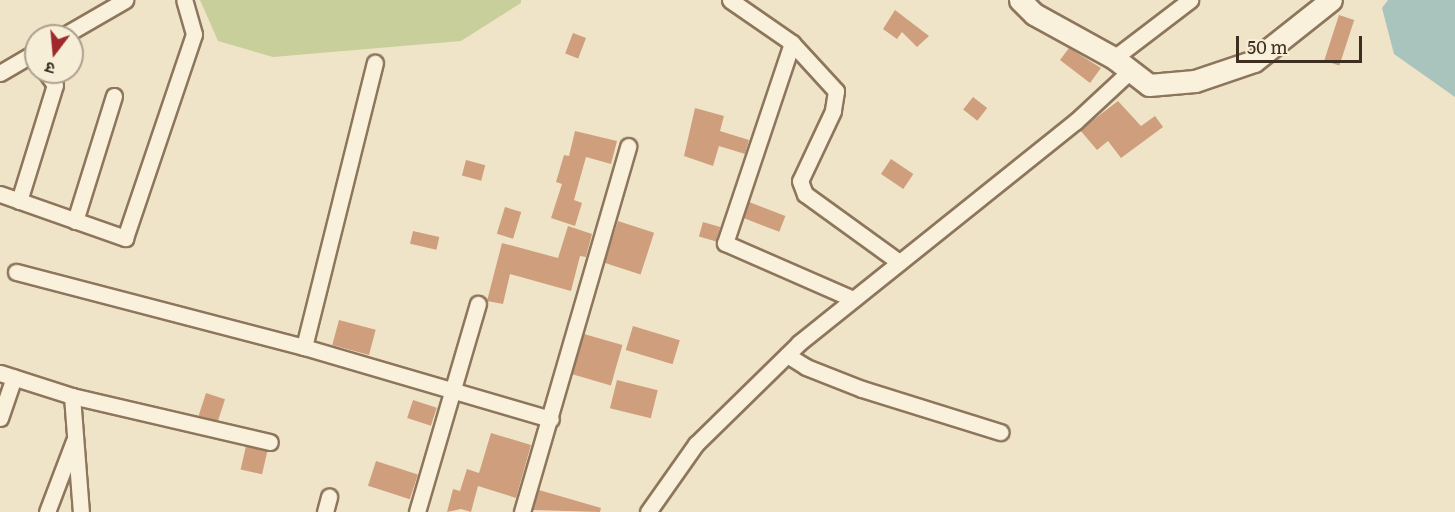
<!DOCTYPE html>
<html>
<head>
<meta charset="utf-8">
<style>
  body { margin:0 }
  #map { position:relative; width:1455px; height:512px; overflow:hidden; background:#f0e4c8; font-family:Literata,"Noto Sans Devanagari",serif }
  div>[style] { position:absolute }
  .green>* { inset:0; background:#c9cf9b }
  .water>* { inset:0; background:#a9c4bc }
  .building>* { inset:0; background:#cf9f7d; transform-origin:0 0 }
  .roads { filter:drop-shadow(2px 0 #8d765c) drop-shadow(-2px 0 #8d765c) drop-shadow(0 2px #8d765c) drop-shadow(0 -2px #8d765c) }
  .street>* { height:15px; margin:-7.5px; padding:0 7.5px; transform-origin:7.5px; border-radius:7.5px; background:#faf1dc }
  .secondary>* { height:21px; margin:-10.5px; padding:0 10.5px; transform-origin:10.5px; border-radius:10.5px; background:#faf1dc }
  span { translate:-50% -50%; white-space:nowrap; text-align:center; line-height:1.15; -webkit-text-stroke:4.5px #f7eed8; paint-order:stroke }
  .north { position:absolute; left:24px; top:24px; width:60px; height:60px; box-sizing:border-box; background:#f7eed8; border:2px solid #ada18e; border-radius:50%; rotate:196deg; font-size:16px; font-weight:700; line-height:24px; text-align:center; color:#3d2e20 }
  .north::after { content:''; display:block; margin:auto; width:21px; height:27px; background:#9e2a2b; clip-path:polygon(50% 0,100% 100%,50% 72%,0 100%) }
  .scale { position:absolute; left:1236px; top:36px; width:126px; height:27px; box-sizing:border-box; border:3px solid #3d2e20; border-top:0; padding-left:8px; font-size:18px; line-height:21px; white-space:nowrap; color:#3d2e20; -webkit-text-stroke:4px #f7eed8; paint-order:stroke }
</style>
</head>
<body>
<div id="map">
  <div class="green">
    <i style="clip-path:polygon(200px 0,521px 0,521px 3px,461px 41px,273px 57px,218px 41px)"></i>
  </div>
  <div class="water">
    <i style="clip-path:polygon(1388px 0,1455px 0,1455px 97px,1394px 54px,1382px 8px)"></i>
  </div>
  <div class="building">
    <i style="clip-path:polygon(895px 10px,929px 36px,917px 47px,902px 32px,897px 39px,883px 29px)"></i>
    <i style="left:1339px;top:15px;width:16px;height:48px;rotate:18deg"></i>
    <i style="left:573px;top:33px;width:14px;height:22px;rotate:21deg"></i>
    <i style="clip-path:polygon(1069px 48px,1101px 68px,1090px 83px,1060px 60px)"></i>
    <i style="left:973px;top:97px;width:18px;height:16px;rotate:38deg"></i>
    <i style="clip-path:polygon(1118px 101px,1141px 126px,1155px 116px,1163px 127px,1121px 158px,1108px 141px,1097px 150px,1080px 130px)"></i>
    <i style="clip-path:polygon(695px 108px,724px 116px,720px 131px,749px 140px,745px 154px,719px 146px,713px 166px,684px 156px)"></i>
    <i style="clip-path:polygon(575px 131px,617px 141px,611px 164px,586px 157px,574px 200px,582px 203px,575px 226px,551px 218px,562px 184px,556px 182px,564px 155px,569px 156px)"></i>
    <i style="left:891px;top:159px;width:27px;height:18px;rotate:34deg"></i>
    <i style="left:466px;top:160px;width:20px;height:16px;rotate:15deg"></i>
    <i style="left:749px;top:202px;width:39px;height:17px;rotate:21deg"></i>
    <i style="left:505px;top:207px;width:17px;height:28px;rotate:17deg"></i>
    <i style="left:618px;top:221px;width:38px;height:44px;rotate:18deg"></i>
    <i style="left:703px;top:222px;width:18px;height:15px;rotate:16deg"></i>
    <i style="clip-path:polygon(568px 226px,592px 234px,586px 257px,580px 256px,571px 291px,510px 274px,503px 304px,487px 301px,502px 243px,558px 258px)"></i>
    <i style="left:413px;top:231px;width:27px;height:13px;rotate:13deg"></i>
    <i style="left:339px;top:320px;width:38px;height:26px;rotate:15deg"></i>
    <i style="left:633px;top:326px;width:49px;height:25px;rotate:17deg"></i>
    <i style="left:584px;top:334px;width:40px;height:42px;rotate:16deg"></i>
    <i style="left:617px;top:380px;width:42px;height:29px;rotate:14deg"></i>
    <i style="left:206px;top:393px;width:20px;height:24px;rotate:18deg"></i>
    <i style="left:413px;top:400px;width:25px;height:19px;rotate:18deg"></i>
    <i style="clip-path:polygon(491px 433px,531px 445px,516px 498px,478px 486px,471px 512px,461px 509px,447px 512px,453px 489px,460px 491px,467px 469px,479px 473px)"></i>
    <i style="left:246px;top:446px;width:22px;height:24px;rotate:13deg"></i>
    <i style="left:376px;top:461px;width:44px;height:26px;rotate:18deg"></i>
    <i style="clip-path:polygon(539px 490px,601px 508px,600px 512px,533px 510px)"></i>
  </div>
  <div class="roads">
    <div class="street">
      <i style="left:730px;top:0;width:75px;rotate:34.7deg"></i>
      <i style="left:792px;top:43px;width:65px;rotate:47.5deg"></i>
      <i style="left:836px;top:91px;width:20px;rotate:99deg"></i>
      <i style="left:833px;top:111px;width:77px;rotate:115.2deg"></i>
      <i style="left:800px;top:181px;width:14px;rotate:69deg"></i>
      <i style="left:805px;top:194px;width:116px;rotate:35.9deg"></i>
      <i style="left:63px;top:36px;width:72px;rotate:-30.1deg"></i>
      <i style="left:792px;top:43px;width:211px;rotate:108.5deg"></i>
      <i style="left:725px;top:243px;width:140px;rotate:23.6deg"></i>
      <i style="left:1114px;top:58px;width:96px;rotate:-37.3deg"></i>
      <i style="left:0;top:73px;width:42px;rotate:-30.3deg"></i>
      <i style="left:0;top:194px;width:133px;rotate:19.4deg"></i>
      <i style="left:125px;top:238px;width:215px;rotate:-71.3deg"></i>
      <i style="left:194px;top:34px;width:35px;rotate:-106deg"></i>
      <i style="left:19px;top:201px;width:121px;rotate:-72.8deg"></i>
      <i style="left:55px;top:85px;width:16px;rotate:-125deg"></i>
      <i style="left:75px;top:221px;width:131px;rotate:-72.7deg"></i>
      <i style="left:16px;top:272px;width:298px;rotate:14.6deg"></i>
      <i style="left:304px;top:347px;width:257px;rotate:16.3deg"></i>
      <i style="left:304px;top:347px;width:293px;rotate:-76deg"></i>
      <i style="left:787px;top:355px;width:22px;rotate:32deg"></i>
      <i style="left:806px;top:367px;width:60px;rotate:21.4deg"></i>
      <i style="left:862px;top:389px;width:145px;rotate:17.3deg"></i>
      <i style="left:0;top:373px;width:76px;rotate:17.7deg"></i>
      <i style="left:72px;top:396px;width:203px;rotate:13.1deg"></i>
      <i style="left:72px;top:396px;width:116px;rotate:85.6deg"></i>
      <i style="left:0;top:418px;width:43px;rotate:-71.1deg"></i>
      <i style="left:47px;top:512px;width:76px;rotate:-69.2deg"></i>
      <i style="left:325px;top:512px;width:16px;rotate:-75deg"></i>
      <i style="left:417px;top:512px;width:217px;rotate:-73.7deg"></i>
      <i style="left:522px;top:512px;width:381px;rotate:-73.8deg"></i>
      <i style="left:648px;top:512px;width:83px;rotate:-54.8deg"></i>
      <i style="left:696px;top:444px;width:144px;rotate:-44.4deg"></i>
      <i style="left:799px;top:343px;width:354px;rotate:-38.7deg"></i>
      <i style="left:1075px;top:122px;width:75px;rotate:-42.8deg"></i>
    </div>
    <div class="secondary">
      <i style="left:1020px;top:0;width:20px;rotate:45deg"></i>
      <i style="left:1034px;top:14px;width:91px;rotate:28.8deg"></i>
      <i style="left:1114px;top:58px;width:44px;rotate:37.6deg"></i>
      <i style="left:1149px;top:85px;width:46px;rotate:-5deg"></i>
      <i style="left:1195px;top:81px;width:62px;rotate:-18.7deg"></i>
      <i style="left:1254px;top:61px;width:98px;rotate:-38.4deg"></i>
    </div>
  </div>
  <div class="north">उ</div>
  <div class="scale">50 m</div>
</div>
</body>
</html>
